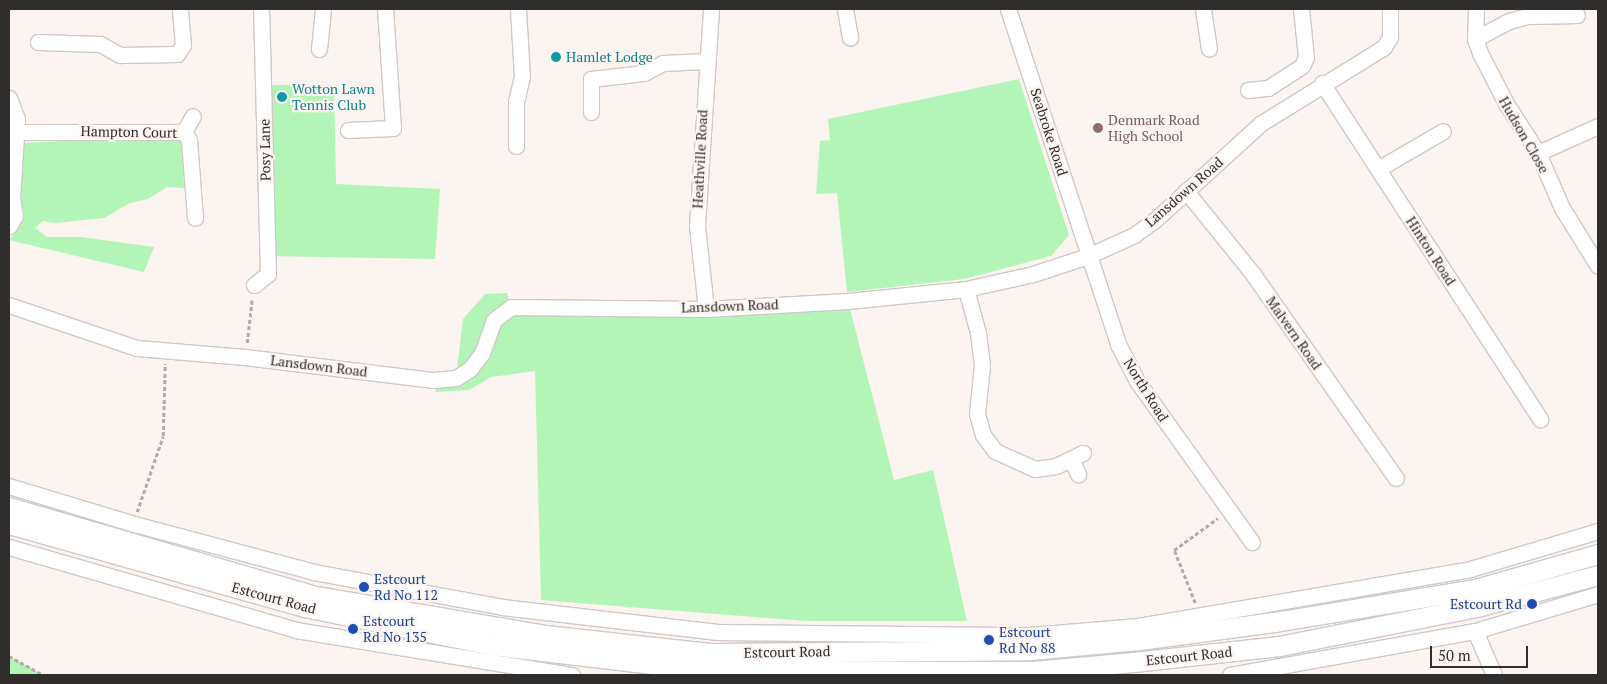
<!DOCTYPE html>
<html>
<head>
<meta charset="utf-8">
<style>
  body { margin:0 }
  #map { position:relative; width:1607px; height:684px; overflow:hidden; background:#fbf4f0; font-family:"PT Serif",serif }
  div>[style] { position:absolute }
  .green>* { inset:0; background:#b3f5b7 }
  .path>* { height:2.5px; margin-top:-1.25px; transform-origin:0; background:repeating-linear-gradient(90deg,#b1aca9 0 4px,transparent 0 6.5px) }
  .roads { filter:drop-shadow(1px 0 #cfc9c5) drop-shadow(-1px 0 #cfc9c5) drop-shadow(0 1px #cfc9c5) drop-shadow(0 -1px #cfc9c5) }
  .minor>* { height:15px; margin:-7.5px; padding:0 7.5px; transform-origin:7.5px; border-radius:7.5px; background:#fff }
  .major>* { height:19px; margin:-9.5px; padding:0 9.5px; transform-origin:9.5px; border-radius:9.5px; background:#fff }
  .dots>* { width:14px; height:14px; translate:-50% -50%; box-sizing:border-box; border:2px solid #fbf4f0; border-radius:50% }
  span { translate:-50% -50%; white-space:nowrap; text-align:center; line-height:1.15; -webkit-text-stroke:4.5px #fbf4f0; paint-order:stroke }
  .culture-label { font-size:14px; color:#0d838f }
  .left { translate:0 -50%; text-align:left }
  .education-label { font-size:14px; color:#785e54 }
  .street-label { font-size:14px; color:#302e2c }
  .transit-label { font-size:14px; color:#164399 }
  .right { translate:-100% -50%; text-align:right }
  .frame { position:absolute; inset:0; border:10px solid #302e2c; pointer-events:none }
  .scale { position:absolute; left:1430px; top:646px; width:98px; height:22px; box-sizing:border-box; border:2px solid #302e2c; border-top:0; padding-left:6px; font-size:15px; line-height:18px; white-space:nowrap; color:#302e2c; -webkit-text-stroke:4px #fbf4f0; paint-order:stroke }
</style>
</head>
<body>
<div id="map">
  <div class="green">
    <i style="clip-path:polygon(1019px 79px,1069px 235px,1051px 256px,964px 279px,847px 292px,837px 193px,816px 194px,820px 141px,830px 140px,828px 119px)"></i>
    <i style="clip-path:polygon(263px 85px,334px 85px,336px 184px,440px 189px,435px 259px,267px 256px)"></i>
    <i style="clip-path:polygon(174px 135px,182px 145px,184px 188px,167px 187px,148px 199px,130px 203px,104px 218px,56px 223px,43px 221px,35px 228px,47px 237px,81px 237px,154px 247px,144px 272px,9px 240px,18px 230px,24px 212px,21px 199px,20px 153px,23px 143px)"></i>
    <i style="clip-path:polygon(507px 293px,511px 307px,848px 301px,894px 480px,933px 470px,967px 621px,806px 621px,541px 600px,535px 371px,491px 377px,469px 390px,436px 392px,432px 380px,456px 378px,463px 319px,485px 294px)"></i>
    <i style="clip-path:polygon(9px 656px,43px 675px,46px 675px,9px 675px)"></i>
  </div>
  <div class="path">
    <i style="left:247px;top:343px;width:44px;rotate:-83.5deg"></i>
    <i style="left:137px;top:512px;width:80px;rotate:-71.1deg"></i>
    <i style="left:163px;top:436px;width:72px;rotate:-88.4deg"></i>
    <i style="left:1195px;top:603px;width:57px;rotate:-111.6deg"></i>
    <i style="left:1174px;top:550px;width:54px;rotate:-36deg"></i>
    <i style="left:9px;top:656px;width:39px;rotate:29deg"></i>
  </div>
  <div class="roads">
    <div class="minor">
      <i style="left:845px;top:9px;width:29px;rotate:80deg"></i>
      <i style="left:1008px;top:9px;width:353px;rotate:71.8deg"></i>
      <i style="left:1118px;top:344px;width:42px;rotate:62.8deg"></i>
      <i style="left:1137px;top:381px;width:198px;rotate:54.5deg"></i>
      <i style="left:1203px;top:9px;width:40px;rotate:81.5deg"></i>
      <i style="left:1476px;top:9px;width:30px;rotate:92deg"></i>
      <i style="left:1475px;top:39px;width:15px;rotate:70deg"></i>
      <i style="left:1480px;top:53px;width:59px;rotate:62.6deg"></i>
      <i style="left:1507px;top:105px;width:57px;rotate:57.1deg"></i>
      <i style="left:1538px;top:153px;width:60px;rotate:66.4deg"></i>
      <i style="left:1562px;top:208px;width:68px;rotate:58.2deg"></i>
      <i style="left:1475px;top:39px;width:38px;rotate:-28deg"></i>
      <i style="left:1509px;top:21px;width:20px;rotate:-15deg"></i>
      <i style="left:1528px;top:16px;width:49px;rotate:-1.2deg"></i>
      <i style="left:38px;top:42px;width:62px;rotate:1.8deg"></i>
      <i style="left:100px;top:44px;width:23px;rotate:29deg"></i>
      <i style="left:120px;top:55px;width:57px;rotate:-1deg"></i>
      <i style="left:177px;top:54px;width:11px;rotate:-56deg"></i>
      <i style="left:183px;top:45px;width:36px;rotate:-95deg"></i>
      <i style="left:319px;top:49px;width:40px;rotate:-84.3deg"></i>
      <i style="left:1322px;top:83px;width:401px;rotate:57deg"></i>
      <i style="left:1248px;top:90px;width:20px;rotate:-6deg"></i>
      <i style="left:1268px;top:88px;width:40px;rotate:-32.9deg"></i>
      <i style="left:1302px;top:66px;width:10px;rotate:-66deg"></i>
      <i style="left:1306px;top:57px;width:48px;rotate:-95.9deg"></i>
      <i style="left:9px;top:98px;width:22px;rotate:69deg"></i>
      <i style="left:17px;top:119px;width:79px;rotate:93.6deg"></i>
      <i style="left:12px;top:198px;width:18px;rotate:81deg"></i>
      <i style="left:15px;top:216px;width:12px;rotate:121deg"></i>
      <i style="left:591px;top:112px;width:33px;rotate:-90deg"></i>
      <i style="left:591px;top:79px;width:53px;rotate:-6.5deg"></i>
      <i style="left:644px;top:73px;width:21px;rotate:-28deg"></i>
      <i style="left:663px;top:63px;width:43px;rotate:-2.7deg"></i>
      <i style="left:348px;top:130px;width:45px;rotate:-2.5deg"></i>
      <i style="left:393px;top:128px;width:119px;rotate:-93.8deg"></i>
      <i style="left:17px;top:132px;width:167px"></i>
      <i style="left:184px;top:132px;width:9px;rotate:58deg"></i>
      <i style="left:189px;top:140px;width:78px;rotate:85.6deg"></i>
      <i style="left:184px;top:132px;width:18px;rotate:-61deg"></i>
      <i style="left:516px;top:146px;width:44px;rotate:-90deg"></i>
      <i style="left:516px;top:102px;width:26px;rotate:-77deg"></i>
      <i style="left:522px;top:77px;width:68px;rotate:-93.4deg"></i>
      <i style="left:1538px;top:153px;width:66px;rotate:-24.2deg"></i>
      <i style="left:1378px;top:169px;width:75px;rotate:-30.3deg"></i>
      <i style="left:1186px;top:191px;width:107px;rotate:51.1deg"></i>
      <i style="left:1253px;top:274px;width:249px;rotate:55deg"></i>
      <i style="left:254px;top:285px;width:18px;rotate:-38deg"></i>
      <i style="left:268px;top:274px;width:265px;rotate:-91.5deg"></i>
      <i style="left:966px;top:289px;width:46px;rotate:74.7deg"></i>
      <i style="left:978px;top:333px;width:32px;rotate:83deg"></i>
      <i style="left:982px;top:365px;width:49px;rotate:95.8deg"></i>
      <i style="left:977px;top:414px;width:22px;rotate:74deg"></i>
      <i style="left:983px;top:435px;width:20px;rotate:53deg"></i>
      <i style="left:995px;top:451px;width:44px;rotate:24.2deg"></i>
      <i style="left:1035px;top:469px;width:21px;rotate:-8deg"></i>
      <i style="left:1056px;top:466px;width:30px;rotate:-26deg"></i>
      <i style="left:9px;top:305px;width:135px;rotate:18.6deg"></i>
      <i style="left:137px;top:348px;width:108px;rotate:4.8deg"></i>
      <i style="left:245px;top:357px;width:188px;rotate:7deg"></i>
      <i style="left:432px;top:380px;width:24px;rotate:-5deg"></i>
      <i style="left:456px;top:378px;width:17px;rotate:-33deg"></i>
      <i style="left:470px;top:369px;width:20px;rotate:-53deg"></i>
      <i style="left:482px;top:353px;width:35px;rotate:-70deg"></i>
      <i style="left:494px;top:320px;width:21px;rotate:-37deg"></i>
      <i style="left:511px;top:307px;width:195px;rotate:0.6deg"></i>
      <i style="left:706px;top:309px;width:142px;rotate:-3.2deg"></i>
      <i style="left:848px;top:301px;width:119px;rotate:-5.8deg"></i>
      <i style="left:966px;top:289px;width:69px;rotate:-12.6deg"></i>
      <i style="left:1033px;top:274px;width:58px;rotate:-18.1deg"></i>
      <i style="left:1088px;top:256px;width:51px;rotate:-24.5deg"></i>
      <i style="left:1134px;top:235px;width:26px;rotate:-36deg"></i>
      <i style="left:1155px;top:220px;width:142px;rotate:-42.4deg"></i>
      <i style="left:1260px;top:124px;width:146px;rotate:-31.8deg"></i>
      <i style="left:1384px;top:47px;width:12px;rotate:-59deg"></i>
      <i style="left:1390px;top:37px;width:28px;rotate:-90deg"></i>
      <i style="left:706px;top:309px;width:83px;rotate:-96.2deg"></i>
      <i style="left:697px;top:226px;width:217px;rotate:-86.3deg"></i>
      <i style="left:1071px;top:459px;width:17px;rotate:65deg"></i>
      <i style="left:9px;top:486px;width:131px;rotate:16.9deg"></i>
      <i style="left:134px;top:524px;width:186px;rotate:14.9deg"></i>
      <i style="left:314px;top:572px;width:191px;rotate:10.5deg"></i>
      <i style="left:502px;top:607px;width:217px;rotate:6.6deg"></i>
      <i style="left:718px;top:632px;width:312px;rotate:0.6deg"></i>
      <i style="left:1030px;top:635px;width:108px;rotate:-4.8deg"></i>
      <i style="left:1138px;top:626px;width:337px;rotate:-9.7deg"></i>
      <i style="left:1470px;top:569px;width:134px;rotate:-16.5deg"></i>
      <i style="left:9px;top:547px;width:299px;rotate:16.1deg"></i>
      <i style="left:296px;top:630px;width:280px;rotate:9.3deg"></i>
      <i style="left:1475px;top:631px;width:48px;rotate:66.6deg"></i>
      <i style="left:1230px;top:675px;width:249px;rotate:-10.2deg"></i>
      <i style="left:1475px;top:631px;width:128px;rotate:-16.7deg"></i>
    </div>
    <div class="major">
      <i style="left:9px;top:507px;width:315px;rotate:16.2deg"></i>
      <i style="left:311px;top:595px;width:237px;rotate:9.7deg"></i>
      <i style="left:545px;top:635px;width:168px;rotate:6.2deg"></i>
      <i style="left:712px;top:653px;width:319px;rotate:-0.5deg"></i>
      <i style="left:1031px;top:650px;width:108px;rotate:-5.3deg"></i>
      <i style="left:1139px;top:640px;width:136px;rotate:-7.6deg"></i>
      <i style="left:1274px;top:622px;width:204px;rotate:-9.3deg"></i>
      <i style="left:1475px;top:589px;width:128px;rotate:-15.9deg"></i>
      <i style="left:9px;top:524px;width:307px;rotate:15.7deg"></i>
      <i style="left:305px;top:607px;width:191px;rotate:11.5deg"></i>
      <i style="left:492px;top:645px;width:221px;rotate:6.8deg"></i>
      <i style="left:711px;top:671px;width:322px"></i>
      <i style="left:1033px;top:671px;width:101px;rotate:-5.1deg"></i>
      <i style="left:1134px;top:662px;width:146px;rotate:-6.3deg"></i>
      <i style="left:1279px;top:646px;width:206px;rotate:-11.2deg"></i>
      <i style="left:1481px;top:606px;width:121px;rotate:-14.8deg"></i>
    </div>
  </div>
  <div class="dots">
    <i style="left:556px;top:57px;background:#0f9aa8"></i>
    <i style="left:282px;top:97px;background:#0f9aa8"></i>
    <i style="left:1098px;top:128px;background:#8d6e63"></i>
    <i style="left:364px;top:587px;background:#1a4fb4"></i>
    <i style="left:1532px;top:604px;background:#1a4fb4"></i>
    <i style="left:353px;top:629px;background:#1a4fb4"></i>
    <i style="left:989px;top:640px;background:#1a4fb4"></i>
  </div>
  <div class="culture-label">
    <span class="left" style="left:566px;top:57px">Hamlet Lodge</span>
    <span class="left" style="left:292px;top:97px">Wotton Lawn<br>Tennis Club</span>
  </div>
  <div class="education-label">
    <span class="left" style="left:1108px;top:128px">Denmark Road<br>High School</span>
  </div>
  <div class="street-label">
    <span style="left:129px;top:132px;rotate:1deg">Hampton Court</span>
    <span style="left:1049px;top:132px;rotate:72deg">Seabroke Road</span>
    <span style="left:1524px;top:135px;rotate:60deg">Hudson Close</span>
    <span style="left:265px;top:150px;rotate:-91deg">Posy Lane</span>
    <span style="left:700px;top:159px;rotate:-87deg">Heathville Road</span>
    <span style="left:1184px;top:192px;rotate:-41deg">Lansdown Road</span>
    <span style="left:1431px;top:251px;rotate:57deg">Hinton Road</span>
    <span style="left:730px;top:306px;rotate:-2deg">Lansdown Road</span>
    <span style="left:1294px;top:333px;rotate:55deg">Malvern Road</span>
    <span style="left:319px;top:366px;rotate:7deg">Lansdown Road</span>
    <span style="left:1146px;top:390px;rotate:58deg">North Road</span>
    <span style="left:274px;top:598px;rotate:15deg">Estcourt Road</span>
    <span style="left:787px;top:652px;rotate:-1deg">Estcourt Road</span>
    <span style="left:1189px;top:656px;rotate:-6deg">Estcourt Road</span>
  </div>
  <div class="transit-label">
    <span class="left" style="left:374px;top:587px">Estcourt<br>Rd No 112</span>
    <span class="right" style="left:1522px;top:604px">Estcourt Rd</span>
    <span class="left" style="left:363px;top:629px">Estcourt<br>Rd No 135</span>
    <span class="left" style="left:999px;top:640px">Estcourt<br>Rd No 88</span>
  </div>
  <div class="frame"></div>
  <div class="scale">50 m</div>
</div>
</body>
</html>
